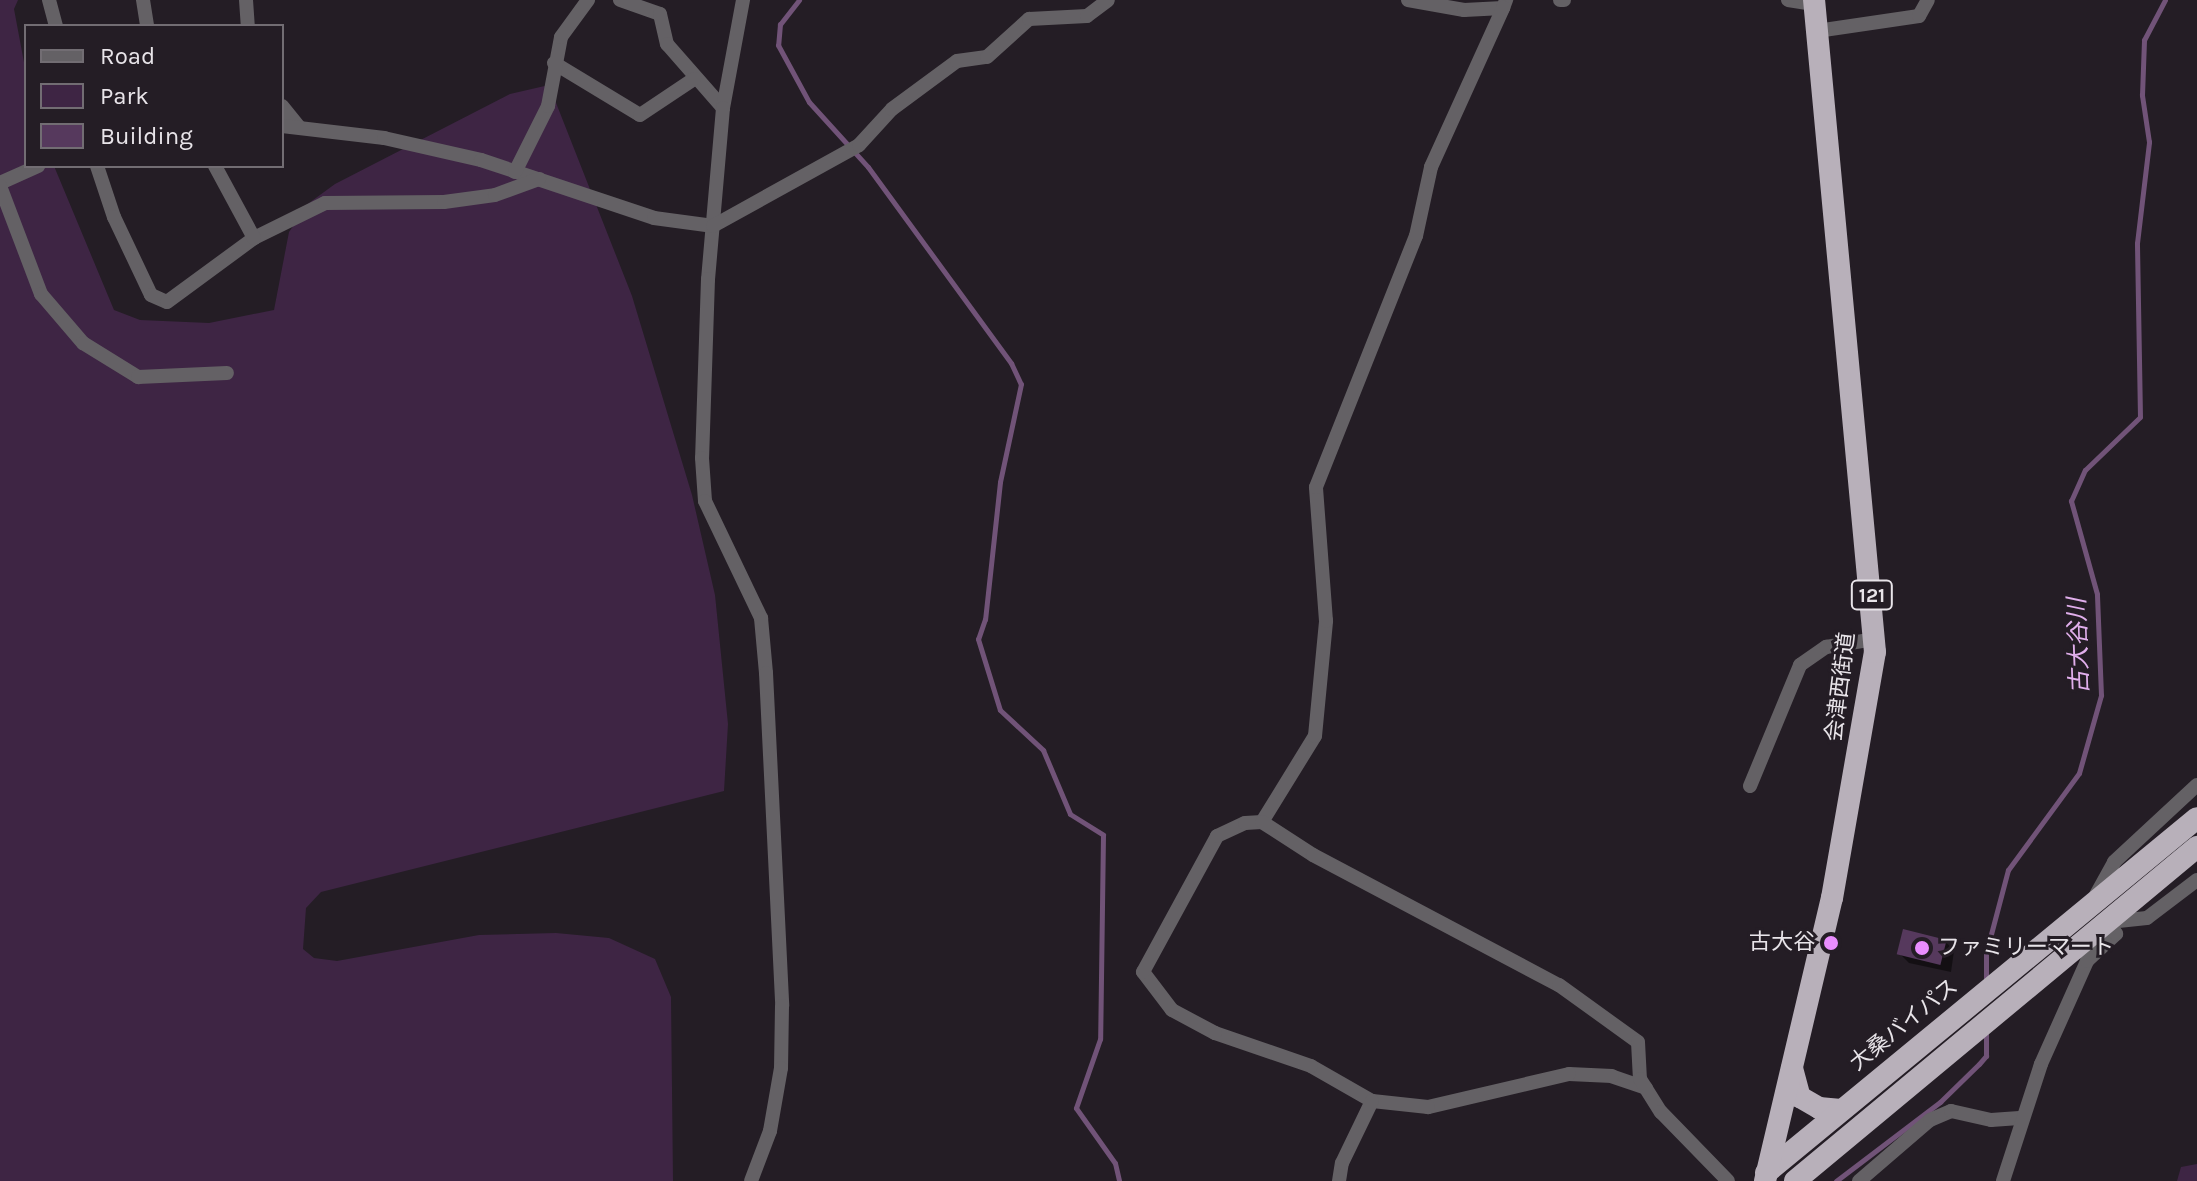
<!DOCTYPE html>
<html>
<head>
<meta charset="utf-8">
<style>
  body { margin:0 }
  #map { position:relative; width:2197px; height:1181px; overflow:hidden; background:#241d25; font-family:Karla,"Noto Sans JP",sans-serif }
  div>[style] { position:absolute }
  .green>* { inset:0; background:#3e2544 }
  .shadow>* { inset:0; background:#0007 }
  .stream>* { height:5px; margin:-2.5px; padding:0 2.5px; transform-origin:2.5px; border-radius:2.5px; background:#715378 }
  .building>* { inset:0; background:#56395d; transform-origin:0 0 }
  .minor>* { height:14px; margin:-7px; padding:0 7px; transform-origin:7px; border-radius:7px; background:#646165 }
  .trunk>* { height:22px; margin:-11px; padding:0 11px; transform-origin:11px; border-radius:11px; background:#b8b0ba }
  .dots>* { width:22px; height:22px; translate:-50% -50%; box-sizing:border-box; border:4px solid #241d25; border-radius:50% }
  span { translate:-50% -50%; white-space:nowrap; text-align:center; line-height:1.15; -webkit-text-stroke:6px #241d25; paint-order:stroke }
  .shield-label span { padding:2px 6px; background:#241d25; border:2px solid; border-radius:6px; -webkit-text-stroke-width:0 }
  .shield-label { font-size:20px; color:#e8e4e9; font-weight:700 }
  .street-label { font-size:22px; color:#e8e4e9 }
  .poi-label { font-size:22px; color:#e8e4e9 }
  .right { translate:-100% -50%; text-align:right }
  .left { translate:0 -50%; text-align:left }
  .water-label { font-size:24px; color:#e1afec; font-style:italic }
  .legend { position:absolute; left:24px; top:24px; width:260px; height:144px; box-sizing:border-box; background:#241d25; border:2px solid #726d73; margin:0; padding:10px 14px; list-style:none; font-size:24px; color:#e8e4e9 }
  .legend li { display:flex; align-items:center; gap:16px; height:40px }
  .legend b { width:40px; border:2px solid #726d73 }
</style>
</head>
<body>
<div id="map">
  <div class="green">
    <i style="clip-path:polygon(0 0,18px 0,14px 9px,26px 73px,26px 166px,54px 166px,114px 310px,140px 320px,209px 323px,274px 310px,289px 232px,309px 203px,335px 184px,510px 94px,549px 85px,632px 296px,692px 495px,715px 595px,728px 724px,724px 791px,321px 892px,306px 908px,303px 949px,314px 958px,337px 961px,479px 935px,556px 933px,609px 938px,655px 959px,671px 997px,673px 1181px,0 1181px)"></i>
    <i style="clip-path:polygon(2197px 1164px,2197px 1181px,2177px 1181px,2181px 1167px)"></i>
  </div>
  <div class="shadow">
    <i style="clip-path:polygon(1946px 942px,1954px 951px,1951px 972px,1909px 963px,1900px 954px)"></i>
  </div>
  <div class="stream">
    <i style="left:799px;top:0;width:31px;rotate:128deg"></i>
    <i style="left:780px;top:24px;width:21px;rotate:95deg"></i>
    <i style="left:778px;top:45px;width:65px;rotate:61.5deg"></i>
    <i style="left:809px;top:102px;width:88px;rotate:47.8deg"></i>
    <i style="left:868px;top:167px;width:243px;rotate:53.9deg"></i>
    <i style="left:1011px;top:363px;width:23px;rotate:65deg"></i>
    <i style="left:1021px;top:384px;width:100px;rotate:102.1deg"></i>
    <i style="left:1000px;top:482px;width:138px;rotate:96.2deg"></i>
    <i style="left:985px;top:619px;width:21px;rotate:109deg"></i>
    <i style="left:978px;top:639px;width:74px;rotate:72.8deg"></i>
    <i style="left:1000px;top:710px;width:59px;rotate:42.9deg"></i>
    <i style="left:1043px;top:750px;width:69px;rotate:67.1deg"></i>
    <i style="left:1070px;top:814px;width:39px;rotate:32deg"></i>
    <i style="left:1103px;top:835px;width:204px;rotate:90.8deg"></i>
    <i style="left:1100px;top:1039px;width:73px;rotate:109.2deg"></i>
    <i style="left:1076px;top:1108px;width:67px;rotate:54.7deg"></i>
    <i style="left:1115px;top:1163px;width:18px;rotate:77deg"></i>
    <i style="left:1986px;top:983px;width:30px;rotate:-90deg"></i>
    <i style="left:1986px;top:953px;width:86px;rotate:-75.2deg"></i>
    <i style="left:2008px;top:870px;width:120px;rotate:-53.8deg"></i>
    <i style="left:2079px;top:773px;width:81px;rotate:-74.2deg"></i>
    <i style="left:2101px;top:695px;width:101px;rotate:-92.3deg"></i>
    <i style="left:2097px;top:594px;width:97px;rotate:-105.6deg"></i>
    <i style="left:2071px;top:501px;width:34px;rotate:-66deg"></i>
    <i style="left:2085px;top:470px;width:76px;rotate:-43.9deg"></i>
    <i style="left:2140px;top:417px;width:174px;rotate:-91deg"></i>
    <i style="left:2137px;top:243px;width:102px;rotate:-83.2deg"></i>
    <i style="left:2149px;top:142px;width:48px;rotate:-98.5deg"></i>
    <i style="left:2142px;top:95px;width:55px;rotate:-87.9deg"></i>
    <i style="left:2144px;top:40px;width:45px;rotate:-62.3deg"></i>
    <i style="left:1836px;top:1181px;width:131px;rotate:-37.2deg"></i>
    <i style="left:1940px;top:1102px;width:54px;rotate:-44.3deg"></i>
    <i style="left:1979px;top:1064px;width:11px;rotate:-49deg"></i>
    <i style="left:1986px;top:1056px;width:23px;rotate:-90deg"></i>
  </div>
  <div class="building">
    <i style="left:1903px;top:929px;width:45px;height:26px;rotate:14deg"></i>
  </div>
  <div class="minor">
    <i style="left:49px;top:0;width:27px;rotate:75deg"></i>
    <i style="left:143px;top:0;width:26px;rotate:81deg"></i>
    <i style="left:246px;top:0;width:26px;rotate:86deg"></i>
    <i style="left:620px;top:0;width:42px;rotate:19.3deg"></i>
    <i style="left:660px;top:14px;width:31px;rotate:77deg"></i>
    <i style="left:667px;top:44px;width:85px;rotate:48.8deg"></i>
    <i style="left:743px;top:0;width:110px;rotate:100.5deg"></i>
    <i style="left:723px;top:108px;width:172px;rotate:95deg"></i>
    <i style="left:708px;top:279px;width:179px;rotate:91.9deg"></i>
    <i style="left:702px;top:458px;width:43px;rotate:86deg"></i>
    <i style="left:705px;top:501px;width:130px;rotate:64.4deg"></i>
    <i style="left:761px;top:618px;width:55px;rotate:84.8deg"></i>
    <i style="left:766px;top:673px;width:333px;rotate:87.2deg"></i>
    <i style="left:782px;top:1006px;width:62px;rotate:90.9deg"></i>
    <i style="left:781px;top:1068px;width:64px;rotate:99.9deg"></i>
    <i style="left:770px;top:1131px;width:53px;rotate:110.8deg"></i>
    <i style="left:1408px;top:0;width:57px;rotate:10.1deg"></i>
    <i style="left:1464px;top:10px;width:39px;rotate:-3deg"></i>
    <i style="left:1503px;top:8px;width:9px;rotate:-69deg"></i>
    <i style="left:1560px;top:0;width:4px"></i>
    <i style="left:1788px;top:0;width:26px;rotate:9deg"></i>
    <i style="left:1817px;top:31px;width:103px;rotate:-8.4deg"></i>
    <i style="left:1919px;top:16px;width:18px;rotate:-61deg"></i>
    <i style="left:554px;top:63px;width:100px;rotate:31.2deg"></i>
    <i style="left:640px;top:115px;width:65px;rotate:-33.7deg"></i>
    <i style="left:282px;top:106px;width:27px;rotate:51deg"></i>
    <i style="left:282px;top:126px;width:103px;rotate:6.7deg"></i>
    <i style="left:384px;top:138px;width:99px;rotate:12.8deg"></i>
    <i style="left:481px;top:160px;width:182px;rotate:18.5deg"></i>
    <i style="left:654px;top:218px;width:60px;rotate:7.7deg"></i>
    <i style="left:713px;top:226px;width:167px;rotate:-29deg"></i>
    <i style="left:859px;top:145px;width:49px;rotate:-47.5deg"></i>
    <i style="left:892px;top:109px;width:81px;rotate:-36.4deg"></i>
    <i style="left:957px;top:61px;width:30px;rotate:-8deg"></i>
    <i style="left:987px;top:57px;width:57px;rotate:-42.1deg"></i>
    <i style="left:1029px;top:19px;width:58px;rotate:-3deg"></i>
    <i style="left:1087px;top:16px;width:26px;rotate:-37deg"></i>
    <i style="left:97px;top:166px;width:54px;rotate:71.6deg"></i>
    <i style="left:114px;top:217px;width:86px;rotate:64.6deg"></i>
    <i style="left:151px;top:295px;width:17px;rotate:24deg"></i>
    <i style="left:167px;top:302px;width:108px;rotate:-36.3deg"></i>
    <i style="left:254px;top:238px;width:79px;rotate:-26.2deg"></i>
    <i style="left:325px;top:203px;width:119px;rotate:-0.5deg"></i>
    <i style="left:444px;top:202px;width:51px;rotate:-7.8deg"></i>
    <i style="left:495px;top:195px;width:47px;rotate:-20deg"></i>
    <i style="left:215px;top:166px;width:82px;rotate:61.6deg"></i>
    <i style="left:515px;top:172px;width:74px;rotate:-63.4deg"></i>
    <i style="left:548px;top:106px;width:70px;rotate:-79.3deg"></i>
    <i style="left:561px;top:37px;width:46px;rotate:-53.9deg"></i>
    <i style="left:0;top:183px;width:42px;rotate:-24.1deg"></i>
    <i style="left:0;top:186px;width:116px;rotate:69.2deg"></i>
    <i style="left:41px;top:294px;width:65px;rotate:49.4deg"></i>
    <i style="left:83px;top:343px;width:65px;rotate:31.7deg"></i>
    <i style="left:138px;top:377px;width:89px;rotate:-2.6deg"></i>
    <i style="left:1750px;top:786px;width:131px;rotate:-67.5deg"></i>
    <i style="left:1800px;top:665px;width:32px;rotate:-35deg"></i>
    <i style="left:1826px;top:647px;width:50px;rotate:-9.3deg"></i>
    <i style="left:1262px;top:822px;width:101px;rotate:-58.4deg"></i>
    <i style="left:1315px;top:736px;width:116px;rotate:-84.5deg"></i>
    <i style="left:1326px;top:621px;width:134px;rotate:-94.3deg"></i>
    <i style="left:1316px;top:487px;width:270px;rotate:-68.3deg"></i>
    <i style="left:1416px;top:236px;width:71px;rotate:-77.7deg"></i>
    <i style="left:1431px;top:167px;width:175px;rotate:-65.6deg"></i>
    <i style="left:2096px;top:895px;width:38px;rotate:-61deg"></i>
    <i style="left:2114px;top:862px;width:113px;rotate:-42.9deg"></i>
    <i style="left:2109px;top:922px;width:38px;rotate:-6deg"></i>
    <i style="left:2147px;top:918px;width:63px;rotate:-37.2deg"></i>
    <i style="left:1646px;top:1088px;width:36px;rotate:-161deg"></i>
    <i style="left:1612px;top:1076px;width:43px;rotate:-177.3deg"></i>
    <i style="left:1569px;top:1074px;width:145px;rotate:166.8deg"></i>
    <i style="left:1428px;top:1107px;width:56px;rotate:-173.9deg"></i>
    <i style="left:1372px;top:1101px;width:70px;rotate:-150.2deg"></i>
    <i style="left:1311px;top:1066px;width:102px;rotate:-161deg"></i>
    <i style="left:1215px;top:1033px;width:49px;rotate:-151.9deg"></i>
    <i style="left:1172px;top:1010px;width:48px;rotate:-127.3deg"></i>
    <i style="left:1143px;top:972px;width:155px;rotate:-61.4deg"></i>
    <i style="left:1217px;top:836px;width:31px;rotate:-25deg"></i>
    <i style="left:1245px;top:823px;width:17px;rotate:-3deg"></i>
    <i style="left:1262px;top:822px;width:61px;rotate:32.9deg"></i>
    <i style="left:1313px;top:855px;width:278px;rotate:27.9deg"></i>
    <i style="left:1559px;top:985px;width:97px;rotate:35.8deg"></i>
    <i style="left:1638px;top:1042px;width:37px;rotate:87deg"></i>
    <i style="left:1640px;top:1079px;width:39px;rotate:58deg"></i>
    <i style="left:1661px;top:1112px;width:96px;rotate:45.8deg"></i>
    <i style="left:1339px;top:1181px;width:18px;rotate:-81deg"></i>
    <i style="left:1342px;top:1163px;width:69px;rotate:-64.2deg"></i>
    <i style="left:1859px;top:1181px;width:94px;rotate:-40.7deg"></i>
    <i style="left:1930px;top:1120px;width:23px;rotate:-23deg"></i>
    <i style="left:1951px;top:1111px;width:41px;rotate:12.7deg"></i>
    <i style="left:1991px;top:1120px;width:32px;rotate:-4deg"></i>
    <i style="left:2003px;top:1181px;width:123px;rotate:-72deg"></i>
    <i style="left:2041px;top:1064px;width:113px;rotate:-65.9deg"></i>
    <i style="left:2087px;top:961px;width:40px;rotate:-43deg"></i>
    <i style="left:2116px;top:934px;width:14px;rotate:-120deg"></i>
    <i style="left:2109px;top:922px;width:8px;rotate:180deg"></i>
  </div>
  <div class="trunk">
    <i style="left:1792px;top:1068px;width:30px;rotate:75deg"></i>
    <i style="left:1800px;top:1097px;width:22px;rotate:30deg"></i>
    <i style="left:1819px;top:1108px;width:22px;rotate:5deg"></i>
    <i style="left:1766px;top:1173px;width:558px;rotate:-39.48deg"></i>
    <i style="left:1765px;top:1181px;width:291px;rotate:-76.7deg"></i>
    <i style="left:1832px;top:898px;width:250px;rotate:-80.1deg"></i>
    <i style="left:1875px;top:652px;width:655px;rotate:-95.34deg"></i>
    <i style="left:1795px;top:1181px;width:523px;rotate:-39.72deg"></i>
  </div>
  <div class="dots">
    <i style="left:1831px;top:943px;background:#e98dfe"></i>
    <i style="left:1922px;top:948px;background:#e98dfe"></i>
  </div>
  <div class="shield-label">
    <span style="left:1872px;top:595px">121</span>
  </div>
  <div class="street-label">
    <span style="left:1841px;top:687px;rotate:-83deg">会津西街道</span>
    <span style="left:1904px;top:1025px;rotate:-39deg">大桑バイパス</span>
  </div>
  <div class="poi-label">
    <span class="right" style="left:1815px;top:943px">古大谷</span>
    <span class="left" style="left:1938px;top:948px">ファミリーマート</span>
  </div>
  <div class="water-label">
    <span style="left:2079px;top:646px;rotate:-92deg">古大谷川</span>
  </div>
  <ul class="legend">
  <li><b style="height:10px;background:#646165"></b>Road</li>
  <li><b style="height:22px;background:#3e2544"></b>Park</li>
  <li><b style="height:22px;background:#56395d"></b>Building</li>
  </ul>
</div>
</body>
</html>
